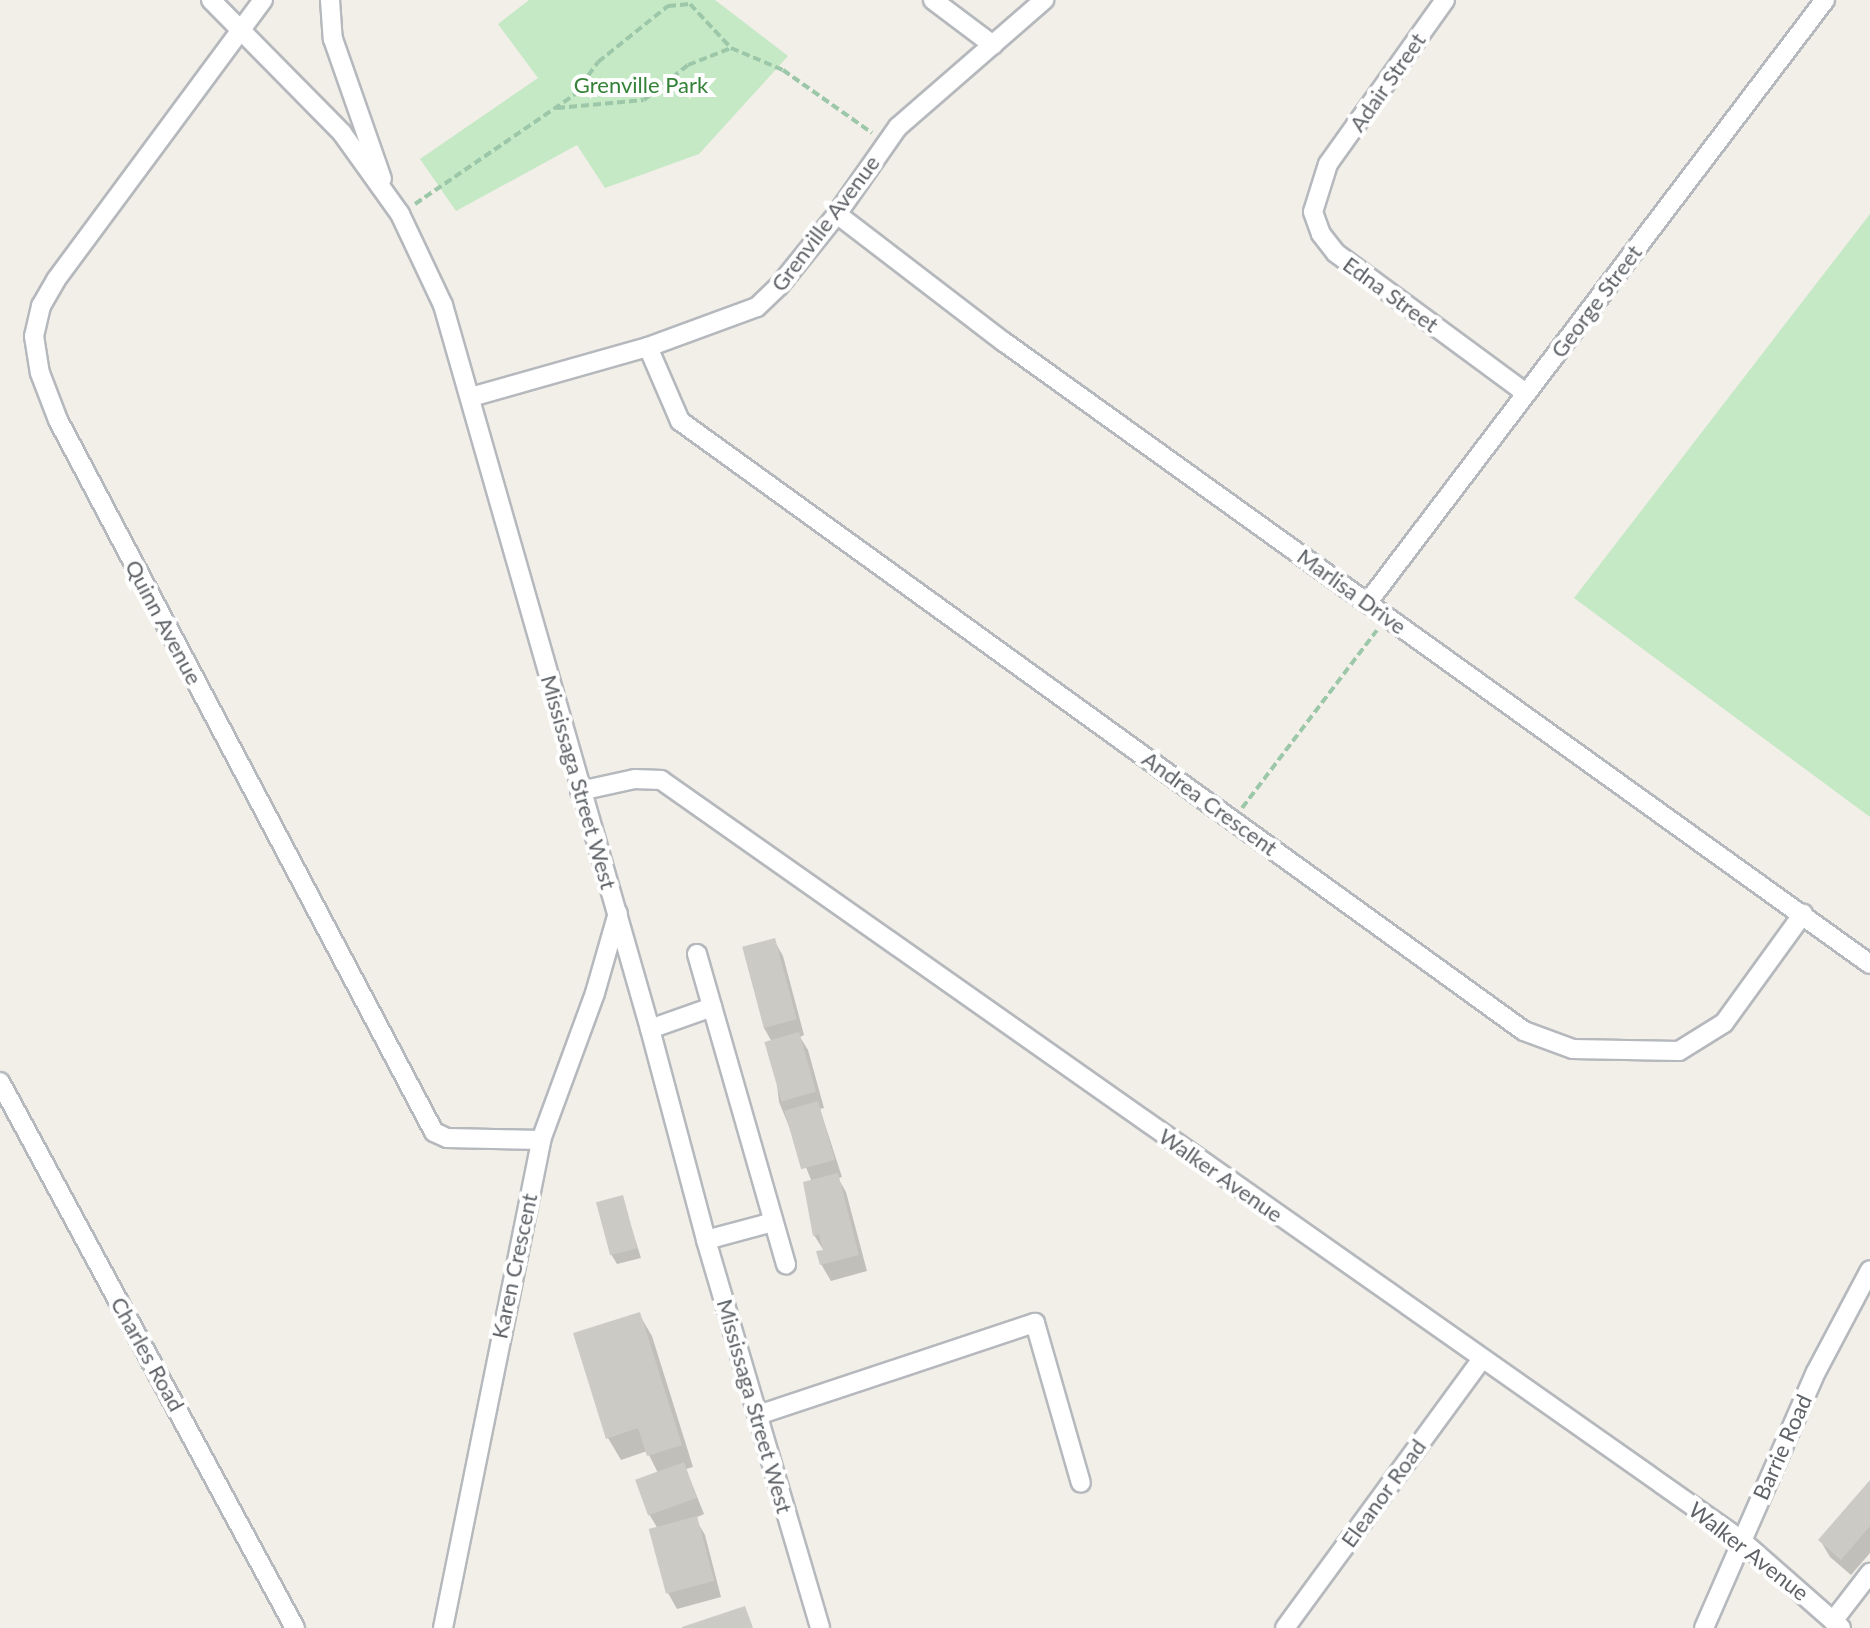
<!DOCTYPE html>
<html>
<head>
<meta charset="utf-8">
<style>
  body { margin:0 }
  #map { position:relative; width:1870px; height:1628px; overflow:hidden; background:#f1efe8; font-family:Lato,sans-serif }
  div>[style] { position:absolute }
  .green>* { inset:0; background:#c5e8c5 }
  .shadow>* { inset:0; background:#0003 }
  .building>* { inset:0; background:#cccac5; transform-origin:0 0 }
  .path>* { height:4px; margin-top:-2px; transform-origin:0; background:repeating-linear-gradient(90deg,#9cc7a9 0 8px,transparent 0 12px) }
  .roads { filter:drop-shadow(2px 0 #b5b8bc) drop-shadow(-2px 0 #b5b8bc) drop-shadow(0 2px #b5b8bc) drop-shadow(0 -2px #b5b8bc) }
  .minor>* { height:18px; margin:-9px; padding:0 9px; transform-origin:9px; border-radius:9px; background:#fff }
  span { translate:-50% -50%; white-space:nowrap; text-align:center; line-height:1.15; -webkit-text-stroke:8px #fff; paint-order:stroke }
  .street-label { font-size:22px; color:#5f6368 }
  .park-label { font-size:22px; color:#348238 }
</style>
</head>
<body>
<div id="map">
  <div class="green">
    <i style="clip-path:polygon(529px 0,715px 0,788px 56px,699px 154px,605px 188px,577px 145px,456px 211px,420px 159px,538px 78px,498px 24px)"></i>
    <i style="clip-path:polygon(1870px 214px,1870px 817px,1574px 598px)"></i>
  </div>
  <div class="shadow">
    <i style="clip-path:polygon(774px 940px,783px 956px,804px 1035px,800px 1037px,808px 1050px,824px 1108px,820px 1109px,842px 1177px,838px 1178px,846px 1192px,867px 1271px,831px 1281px,821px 1264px,824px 1251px,814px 1235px,812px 1182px,779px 1102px,772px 1042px,764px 1028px,744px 948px)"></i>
    <i style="clip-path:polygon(622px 1197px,641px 1258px,617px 1264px,611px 1254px)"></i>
    <i style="clip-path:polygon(639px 1314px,652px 1336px,693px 1467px,686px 1469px,704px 1514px,695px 1518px,705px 1535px,721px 1597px,677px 1609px,668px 1593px,651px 1531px,658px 1529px,649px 1514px,658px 1473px,647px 1451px,621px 1460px,608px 1438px)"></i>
    <i style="clip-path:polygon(1870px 1483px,1870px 1553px,1851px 1575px,1830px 1557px,1820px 1540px)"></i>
  </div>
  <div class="building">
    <i style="left:775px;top:938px;width:84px;height:34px;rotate:75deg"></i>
    <i style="left:799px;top:1032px;width:62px;height:36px;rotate:74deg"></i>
    <i style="left:818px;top:1101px;width:61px;height:35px;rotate:74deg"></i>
    <i style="clip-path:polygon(838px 1173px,859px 1255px,820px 1265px,816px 1251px,823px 1250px,819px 1234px,813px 1236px,803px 1182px)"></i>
    <i style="left:623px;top:1195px;width:55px;height:28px;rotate:75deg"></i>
    <i style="clip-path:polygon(640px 1312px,682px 1445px,647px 1456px,638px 1428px,606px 1439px,573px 1333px)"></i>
    <i style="left:684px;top:1462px;width:38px;height:52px;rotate:70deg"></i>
    <i style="clip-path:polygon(1870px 1480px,1870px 1526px,1841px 1560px,1818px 1540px)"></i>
    <i style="left:697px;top:1516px;width:67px;height:50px;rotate:75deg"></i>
    <i style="clip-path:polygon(745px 1606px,753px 1628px,682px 1628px,682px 1627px)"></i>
  </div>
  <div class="path">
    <i style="left:557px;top:108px;width:87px;rotate:-5.3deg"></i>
    <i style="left:644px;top:100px;width:56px;rotate:-38.5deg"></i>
    <i style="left:688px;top:65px;width:46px;rotate:-21.6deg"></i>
    <i style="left:415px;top:204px;width:193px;rotate:-34.4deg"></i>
    <i style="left:574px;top:95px;width:41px;rotate:-54deg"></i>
    <i style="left:598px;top:62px;width:90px;rotate:-38.7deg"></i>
    <i style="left:668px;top:6px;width:22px;rotate:-5deg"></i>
    <i style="left:690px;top:4px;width:60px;rotate:47deg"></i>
    <i style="left:731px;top:48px;width:56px;rotate:22.9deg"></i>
    <i style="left:783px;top:70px;width:109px;rotate:35.3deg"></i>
    <i style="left:1242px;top:808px;width:223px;rotate:-52.8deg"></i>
  </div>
  <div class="roads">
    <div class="minor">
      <i style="left:211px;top:0;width:187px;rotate:45.4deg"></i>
      <i style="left:342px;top:133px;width:100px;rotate:54.4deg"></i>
      <i style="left:400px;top:214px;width:101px;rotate:64.7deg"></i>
      <i style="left:443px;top:305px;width:753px;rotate:74.04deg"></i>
      <i style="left:650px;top:1029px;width:218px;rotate:75.1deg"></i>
      <i style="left:706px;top:1240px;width:404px;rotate:73.6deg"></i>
      <i style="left:263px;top:0;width:348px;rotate:126.5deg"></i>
      <i style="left:56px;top:280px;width:30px;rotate:120deg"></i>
      <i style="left:41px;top:306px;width:31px;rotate:103deg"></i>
      <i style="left:34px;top:336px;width:37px;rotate:81deg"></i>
      <i style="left:40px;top:373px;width:50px;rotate:69deg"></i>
      <i style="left:58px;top:420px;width:805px;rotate:62.16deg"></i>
      <i style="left:434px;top:1132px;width:14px;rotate:25deg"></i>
      <i style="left:447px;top:1138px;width:94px;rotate:1.2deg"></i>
      <i style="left:330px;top:0;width:39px;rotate:86deg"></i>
      <i style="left:333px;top:39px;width:148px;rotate:70.7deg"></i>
      <i style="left:933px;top:0;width:75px;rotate:36.9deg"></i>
      <i style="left:1445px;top:0;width:201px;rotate:125.5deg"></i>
      <i style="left:1328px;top:164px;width:50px;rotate:107.4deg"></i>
      <i style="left:1313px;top:212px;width:23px;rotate:70deg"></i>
      <i style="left:1321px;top:234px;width:24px;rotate:52deg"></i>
      <i style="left:1336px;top:253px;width:236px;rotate:36.4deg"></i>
      <i style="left:837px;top:214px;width:210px;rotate:37.5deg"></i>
      <i style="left:1004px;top:342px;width:1066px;rotate:35.69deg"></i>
      <i style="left:648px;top:347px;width:81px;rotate:66.6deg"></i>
      <i style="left:680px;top:421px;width:1041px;rotate:35.86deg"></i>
      <i style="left:1524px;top:1031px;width:52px;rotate:20.2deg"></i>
      <i style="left:1573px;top:1049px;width:106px;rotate:1.1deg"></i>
      <i style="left:1679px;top:1051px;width:53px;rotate:-31.9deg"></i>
      <i style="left:1724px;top:1023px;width:135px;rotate:-54.1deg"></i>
      <i style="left:471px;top:397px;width:184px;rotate:-15.8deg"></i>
      <i style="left:648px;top:347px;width:116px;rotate:-20.2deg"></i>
      <i style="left:757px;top:307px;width:30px;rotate:-44deg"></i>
      <i style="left:779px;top:286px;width:92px;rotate:-51.1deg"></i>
      <i style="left:837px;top:214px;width:106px;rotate:-55deg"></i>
      <i style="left:898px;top:127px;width:194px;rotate:-41deg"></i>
      <i style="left:1368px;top:602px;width:756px;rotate:-52.8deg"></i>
      <i style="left:580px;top:791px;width:56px;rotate:-12.3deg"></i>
      <i style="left:635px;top:779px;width:26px;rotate:2deg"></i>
      <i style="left:661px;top:780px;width:1321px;rotate:35.13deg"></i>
      <i style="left:1741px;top:1540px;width:133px;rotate:41.3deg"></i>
      <i style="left:697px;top:954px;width:323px;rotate:74deg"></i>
      <i style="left:650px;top:1029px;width:66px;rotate:-19.5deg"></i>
      <i style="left:0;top:1082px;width:621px;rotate:61.62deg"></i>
      <i style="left:706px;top:1240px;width:69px;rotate:-15deg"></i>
      <i style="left:758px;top:1415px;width:292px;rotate:-18.4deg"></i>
      <i style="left:1035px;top:1323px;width:166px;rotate:74deg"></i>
      <i style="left:1833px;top:1621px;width:61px;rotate:-52.4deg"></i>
      <i style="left:443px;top:1628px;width:498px;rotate:-78.6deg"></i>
      <i style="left:541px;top:1140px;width:157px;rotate:-69.8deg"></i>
      <i style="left:595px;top:993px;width:83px;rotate:-74deg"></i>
      <i style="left:1285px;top:1628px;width:333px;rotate:-53.8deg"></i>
      <i style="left:1704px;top:1628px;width:279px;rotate:-66.4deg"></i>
      <i style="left:1816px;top:1372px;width:115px;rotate:-62.1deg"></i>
    </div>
  </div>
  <div class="street-label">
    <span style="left:1387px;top:82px;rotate:-55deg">Adair Street</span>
    <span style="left:825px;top:223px;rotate:-53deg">Grenville Avenue</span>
    <span style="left:1391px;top:294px;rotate:36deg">Edna Street</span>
    <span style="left:1596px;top:301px;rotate:-53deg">George Street</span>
    <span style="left:1352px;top:591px;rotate:36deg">Marlisa Drive</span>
    <span style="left:164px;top:622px;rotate:62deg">Quinn Avenue</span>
    <span style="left:579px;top:782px;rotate:74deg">Mississaga Street West</span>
    <span style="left:1210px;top:803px;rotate:36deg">Andrea Crescent</span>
    <span style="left:1221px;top:1175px;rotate:35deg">Walker Avenue</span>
    <span style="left:514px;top:1266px;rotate:-78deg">Karen Crescent</span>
    <span style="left:148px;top:1354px;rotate:61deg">Charles Road</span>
    <span style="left:755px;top:1406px;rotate:74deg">Mississaga Street West</span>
    <span style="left:1782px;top:1447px;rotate:-66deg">Barrie Road</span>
    <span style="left:1383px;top:1493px;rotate:-54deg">Eleanor Road</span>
    <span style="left:1749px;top:1551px;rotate:38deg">Walker Avenue</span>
  </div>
  <div class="park-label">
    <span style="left:641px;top:85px">Grenville Park</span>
  </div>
</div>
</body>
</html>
